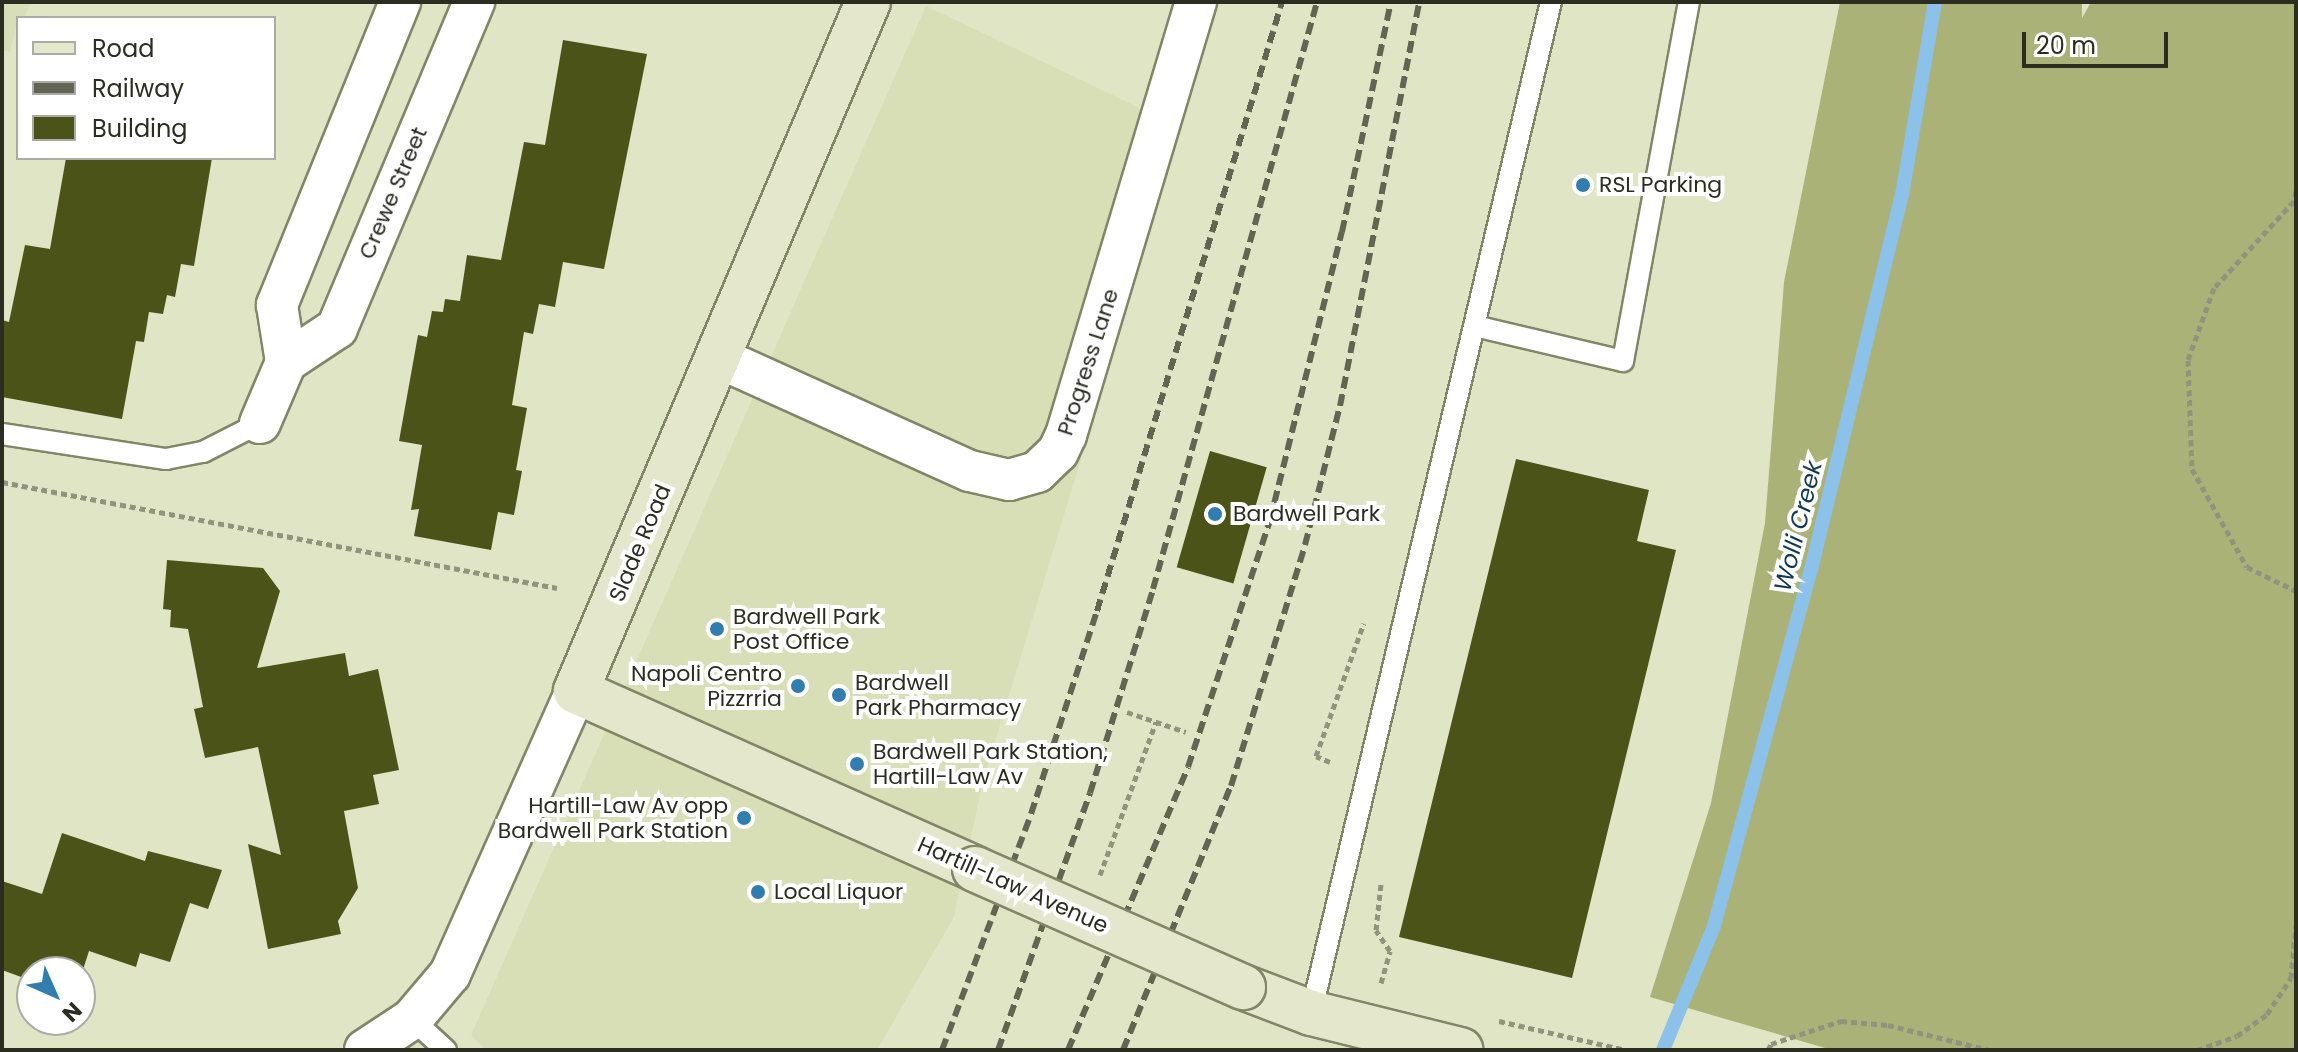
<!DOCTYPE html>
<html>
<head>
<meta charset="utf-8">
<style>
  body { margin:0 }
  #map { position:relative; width:2298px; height:1052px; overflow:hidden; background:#e0e6c5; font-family:Poppins,sans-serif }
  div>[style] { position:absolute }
  .built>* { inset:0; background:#d8dfb6 }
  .forest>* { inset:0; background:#aab277 }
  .stream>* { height:14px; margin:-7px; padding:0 7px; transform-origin:7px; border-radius:7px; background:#8cc1e9 }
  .building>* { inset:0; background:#4c5319; transform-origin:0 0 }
  .path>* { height:5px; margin-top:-2.5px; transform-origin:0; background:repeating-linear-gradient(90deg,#90947c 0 6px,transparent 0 10px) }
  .roads { filter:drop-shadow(2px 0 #828668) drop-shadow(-2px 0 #828668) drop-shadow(0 2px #828668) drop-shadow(0 -2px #828668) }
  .service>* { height:20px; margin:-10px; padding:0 10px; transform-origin:10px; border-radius:10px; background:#fff }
  .minor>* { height:40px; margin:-20px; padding:0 20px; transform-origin:20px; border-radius:20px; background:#fff }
  .secondary>* { height:44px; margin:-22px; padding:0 22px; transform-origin:22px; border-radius:22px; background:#e4e7cb }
  .rail>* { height:6px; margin-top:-3px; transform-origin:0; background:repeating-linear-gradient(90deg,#616552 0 12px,transparent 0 18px) }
  .bridges { filter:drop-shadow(2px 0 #828668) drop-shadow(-2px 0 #828668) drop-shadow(0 2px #828668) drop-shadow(0 -2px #828668) }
  .secondary-bridge>* { height:44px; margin:-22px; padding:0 22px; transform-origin:22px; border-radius:22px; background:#e4e7cb }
  .dots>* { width:22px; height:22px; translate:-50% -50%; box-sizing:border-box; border:4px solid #fff; border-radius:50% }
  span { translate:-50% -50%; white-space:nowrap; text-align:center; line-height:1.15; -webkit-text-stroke:8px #fff; paint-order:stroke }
  .poi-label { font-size:22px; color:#2b2d21 }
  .left { translate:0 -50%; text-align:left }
  .right { translate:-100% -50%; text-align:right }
  .street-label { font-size:22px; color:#2b2d21 }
  .water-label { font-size:24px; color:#113a55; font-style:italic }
  .frame { position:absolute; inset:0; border:4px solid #2b2d21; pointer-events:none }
  .legend { position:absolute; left:16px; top:16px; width:260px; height:144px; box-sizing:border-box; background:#fff; border:2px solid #aaaba6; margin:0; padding:10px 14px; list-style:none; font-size:24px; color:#2b2d21 }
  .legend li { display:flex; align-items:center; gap:16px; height:40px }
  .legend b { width:40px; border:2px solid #aaaba6 }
  .north { position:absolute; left:16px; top:956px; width:80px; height:80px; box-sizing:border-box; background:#fff; border:2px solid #aaaba6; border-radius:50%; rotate:135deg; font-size:22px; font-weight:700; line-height:32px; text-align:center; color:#2b2d21 }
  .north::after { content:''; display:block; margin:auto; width:28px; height:36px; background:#327db0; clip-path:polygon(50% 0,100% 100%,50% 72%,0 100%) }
  .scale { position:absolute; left:2022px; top:32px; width:146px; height:36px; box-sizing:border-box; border:4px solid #2b2d21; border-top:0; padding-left:10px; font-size:24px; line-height:28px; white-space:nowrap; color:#2b2d21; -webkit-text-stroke:6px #fff; paint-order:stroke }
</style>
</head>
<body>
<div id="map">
  <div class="built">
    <i style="clip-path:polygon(2px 2px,31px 2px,24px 18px,18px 18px,10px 52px,2px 50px)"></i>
    <i style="clip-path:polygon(926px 6px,1182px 128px,983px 781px,954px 917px,877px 1050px,486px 1050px,471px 1035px)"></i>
  </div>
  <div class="forest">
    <i style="clip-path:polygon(1840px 2px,2082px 2px,2082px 18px,2091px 2px,2296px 2px,2296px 1050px,1832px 1050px,1650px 997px,1711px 803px,1765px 523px,1784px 282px)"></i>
  </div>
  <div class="stream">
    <i style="left:1663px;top:1050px;width:134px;rotate:-67.6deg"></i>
    <i style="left:1714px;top:926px;width:369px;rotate:-74.8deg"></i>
    <i style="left:1811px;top:570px;width:386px;rotate:-76.4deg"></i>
    <i style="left:1902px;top:195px;width:196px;rotate:-80.3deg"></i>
  </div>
  <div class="building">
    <i style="clip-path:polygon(563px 40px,647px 54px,604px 269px,563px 262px,555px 307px,539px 304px,533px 334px,524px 332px,512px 405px,527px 408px,516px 470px,522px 471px,514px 515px,498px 512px,491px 550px,414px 536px,419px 509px,411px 510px,422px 445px,399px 441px,418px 335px,427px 337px,432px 311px,443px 312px,445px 299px,460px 301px,467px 255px,501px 260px,524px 142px,545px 145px)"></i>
    <i style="clip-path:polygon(66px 158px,212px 158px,194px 266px,181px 264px,175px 297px,167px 295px,163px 314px,149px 312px,144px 342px,136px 341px,122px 419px,2px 397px,2px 320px,9px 322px,25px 245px,50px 249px)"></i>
    <i style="left:1210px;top:451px;width:59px;height:121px;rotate:16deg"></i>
    <i style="clip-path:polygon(1516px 459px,1649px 490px,1637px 541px,1676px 550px,1572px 978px,1399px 937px)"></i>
    <i style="clip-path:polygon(167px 560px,263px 568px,280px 591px,257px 668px,345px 653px,349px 676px,378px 669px,399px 770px,373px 775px,379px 804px,344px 811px,358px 888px,338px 921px,341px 934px,268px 949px,248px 844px,281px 855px,258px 747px,205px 758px,194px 709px,203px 707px,188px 629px,170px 627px,171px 610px,163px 609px)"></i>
    <i style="clip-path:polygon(62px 833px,145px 861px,148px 851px,222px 870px,208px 909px,190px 903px,170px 962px,140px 953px,136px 967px,89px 951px,80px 979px,80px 972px,32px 972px,32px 981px,2px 970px,2px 881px,42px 894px)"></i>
  </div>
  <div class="path">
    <i style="left:2296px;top:191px;width:10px;rotate:101deg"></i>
    <i style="left:2294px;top:201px;width:118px;rotate:132.6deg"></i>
    <i style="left:2214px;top:288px;width:77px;rotate:109.9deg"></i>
    <i style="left:2188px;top:360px;width:109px;rotate:87.9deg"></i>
    <i style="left:2192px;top:469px;width:112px;rotate:60.7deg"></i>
    <i style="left:2247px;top:567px;width:55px;rotate:26.1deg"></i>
    <i style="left:2px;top:482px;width:565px;rotate:10.81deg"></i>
    <i style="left:1127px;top:712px;width:62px;rotate:18.7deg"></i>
    <i style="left:1330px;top:762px;width:15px;rotate:-157deg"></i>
    <i style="left:1316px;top:756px;width:141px;rotate:-70.2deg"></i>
    <i style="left:1100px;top:875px;width:163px;rotate:-69.9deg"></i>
    <i style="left:1381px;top:983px;width:33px;rotate:-74deg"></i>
    <i style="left:1390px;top:951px;width:25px;rotate:-124deg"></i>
    <i style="left:1376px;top:930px;width:46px;rotate:-83.8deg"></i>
    <i style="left:1499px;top:1021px;width:130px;rotate:12.9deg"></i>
    <i style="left:1768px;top:1050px;width:7px;rotate:-63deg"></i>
    <i style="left:1771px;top:1044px;width:74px;rotate:-18.2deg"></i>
    <i style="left:1841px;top:1021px;width:47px;rotate:4.9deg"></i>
    <i style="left:1888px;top:1025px;width:104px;rotate:13.9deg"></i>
    <i style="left:2197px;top:1050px;width:42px;rotate:-19.3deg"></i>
    <i style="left:2237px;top:1036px;width:37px;rotate:-36deg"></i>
    <i style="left:2267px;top:1014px;width:43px;rotate:-56.3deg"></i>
    <i style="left:2291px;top:978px;width:53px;rotate:-84.6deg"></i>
  </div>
  <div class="roads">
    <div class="service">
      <i style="left:1475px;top:326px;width:152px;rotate:13.3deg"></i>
      <i style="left:1623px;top:361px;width:365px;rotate:-79.6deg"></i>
      <i style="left:2px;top:434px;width:166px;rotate:8.7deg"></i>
      <i style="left:166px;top:459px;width:38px;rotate:-11deg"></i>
      <i style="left:203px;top:452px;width:64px;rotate:-27deg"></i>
      <i style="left:1311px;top:1013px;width:1039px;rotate:-76.65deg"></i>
      <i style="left:412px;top:1019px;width:46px;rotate:42.4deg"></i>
    </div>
    <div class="minor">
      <i style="left:717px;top:357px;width:277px;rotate:24.3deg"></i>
      <i style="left:970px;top:471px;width:40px;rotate:13deg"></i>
      <i style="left:1009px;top:480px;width:29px;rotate:-16deg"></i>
      <i style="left:1037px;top:472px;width:29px;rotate:-44deg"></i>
      <i style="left:1058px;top:452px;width:19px;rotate:-65deg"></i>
      <i style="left:1066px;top:435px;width:452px;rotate:-73.3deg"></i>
      <i style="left:286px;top:362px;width:61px;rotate:-33.7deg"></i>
      <i style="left:337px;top:328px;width:354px;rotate:-67.2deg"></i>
      <i style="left:260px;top:423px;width:66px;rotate:-66.9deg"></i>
      <i style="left:286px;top:362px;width:58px;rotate:-99deg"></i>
      <i style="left:277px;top:305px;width:327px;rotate:-67.9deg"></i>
      <i style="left:365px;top:1050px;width:56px;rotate:-33.4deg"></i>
      <i style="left:412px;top:1019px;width:59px;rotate:-49.8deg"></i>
      <i style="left:450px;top:974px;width:310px;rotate:-66deg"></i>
    </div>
    <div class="secondary">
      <i style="left:868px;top:2px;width:748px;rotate:112.97deg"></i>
      <i style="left:576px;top:691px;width:437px;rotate:24deg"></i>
      <i style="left:1243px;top:987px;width:73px;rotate:20.9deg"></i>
      <i style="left:1311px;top:1013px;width:154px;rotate:13.9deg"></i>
    </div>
  </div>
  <div class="rail">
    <i style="left:942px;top:1050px;width:252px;rotate:-69.3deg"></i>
    <i style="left:1031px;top:814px;width:213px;rotate:-72deg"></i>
    <i style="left:1097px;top:611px;width:636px;rotate:-73.1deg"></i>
    <i style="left:998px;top:1050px;width:273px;rotate:-70.3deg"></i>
    <i style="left:1090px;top:793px;width:214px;rotate:-72.8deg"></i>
    <i style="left:1153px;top:589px;width:609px;rotate:-74.39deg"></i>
    <i style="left:1068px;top:1050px;width:307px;rotate:-67deg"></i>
    <i style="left:1188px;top:767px;width:260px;rotate:-71.6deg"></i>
    <i style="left:1270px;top:520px;width:297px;rotate:-76deg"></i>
    <i style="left:1342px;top:232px;width:235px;rotate:-78deg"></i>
    <i style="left:1123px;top:1050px;width:285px;rotate:-67.8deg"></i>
    <i style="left:1231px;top:786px;width:252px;rotate:-72.9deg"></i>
    <i style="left:1305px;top:545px;width:143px;rotate:-75.9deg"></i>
    <i style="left:1340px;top:406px;width:412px;rotate:-78.9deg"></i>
  </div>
  <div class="bridges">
    <div class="secondary-bridge">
      <i style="left:975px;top:869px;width:293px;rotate:23.8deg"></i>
    </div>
  </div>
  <div class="dots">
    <i style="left:1583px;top:185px;background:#327db0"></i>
    <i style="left:1215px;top:514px;background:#327db0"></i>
    <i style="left:717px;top:629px;background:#327db0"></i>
    <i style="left:798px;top:686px;background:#327db0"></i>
    <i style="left:839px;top:695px;background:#327db0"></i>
    <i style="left:857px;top:764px;background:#327db0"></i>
    <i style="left:744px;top:818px;background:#327db0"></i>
    <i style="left:758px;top:892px;background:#327db0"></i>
  </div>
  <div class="poi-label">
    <span class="left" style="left:1599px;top:185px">RSL Parking</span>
    <span class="left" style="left:1233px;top:514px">Bardwell Park</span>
    <span class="left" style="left:733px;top:629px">Bardwell Park<br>Post Office</span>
    <span class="right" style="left:782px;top:686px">Napoli Centro<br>Pizzrria</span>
    <span class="left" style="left:855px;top:695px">Bardwell<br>Park Pharmacy</span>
    <span class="left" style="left:873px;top:764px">Bardwell Park Station,<br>Hartill-Law Av</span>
    <span class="right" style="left:728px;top:818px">Hartill-Law Av opp<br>Bardwell Park Station</span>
    <span class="left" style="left:774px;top:892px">Local Liquor</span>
  </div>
  <div class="street-label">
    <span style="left:393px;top:193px;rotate:-67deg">Crewe Street</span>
    <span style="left:1088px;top:362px;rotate:-72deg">Progress Lane</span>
    <span style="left:640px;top:543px;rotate:-67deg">Slade Road</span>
    <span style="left:1013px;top:885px;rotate:24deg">Hartill-Law Avenue</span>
  </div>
  <div class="water-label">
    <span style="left:1798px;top:526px;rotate:-76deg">Wolli Creek</span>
  </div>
  <div class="frame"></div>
  <ul class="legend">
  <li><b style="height:10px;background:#e4e7cb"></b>Road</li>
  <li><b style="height:10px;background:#616552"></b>Railway</li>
  <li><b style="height:22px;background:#4c5319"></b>Building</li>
  </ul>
  <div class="north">N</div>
  <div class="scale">20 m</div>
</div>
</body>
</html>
